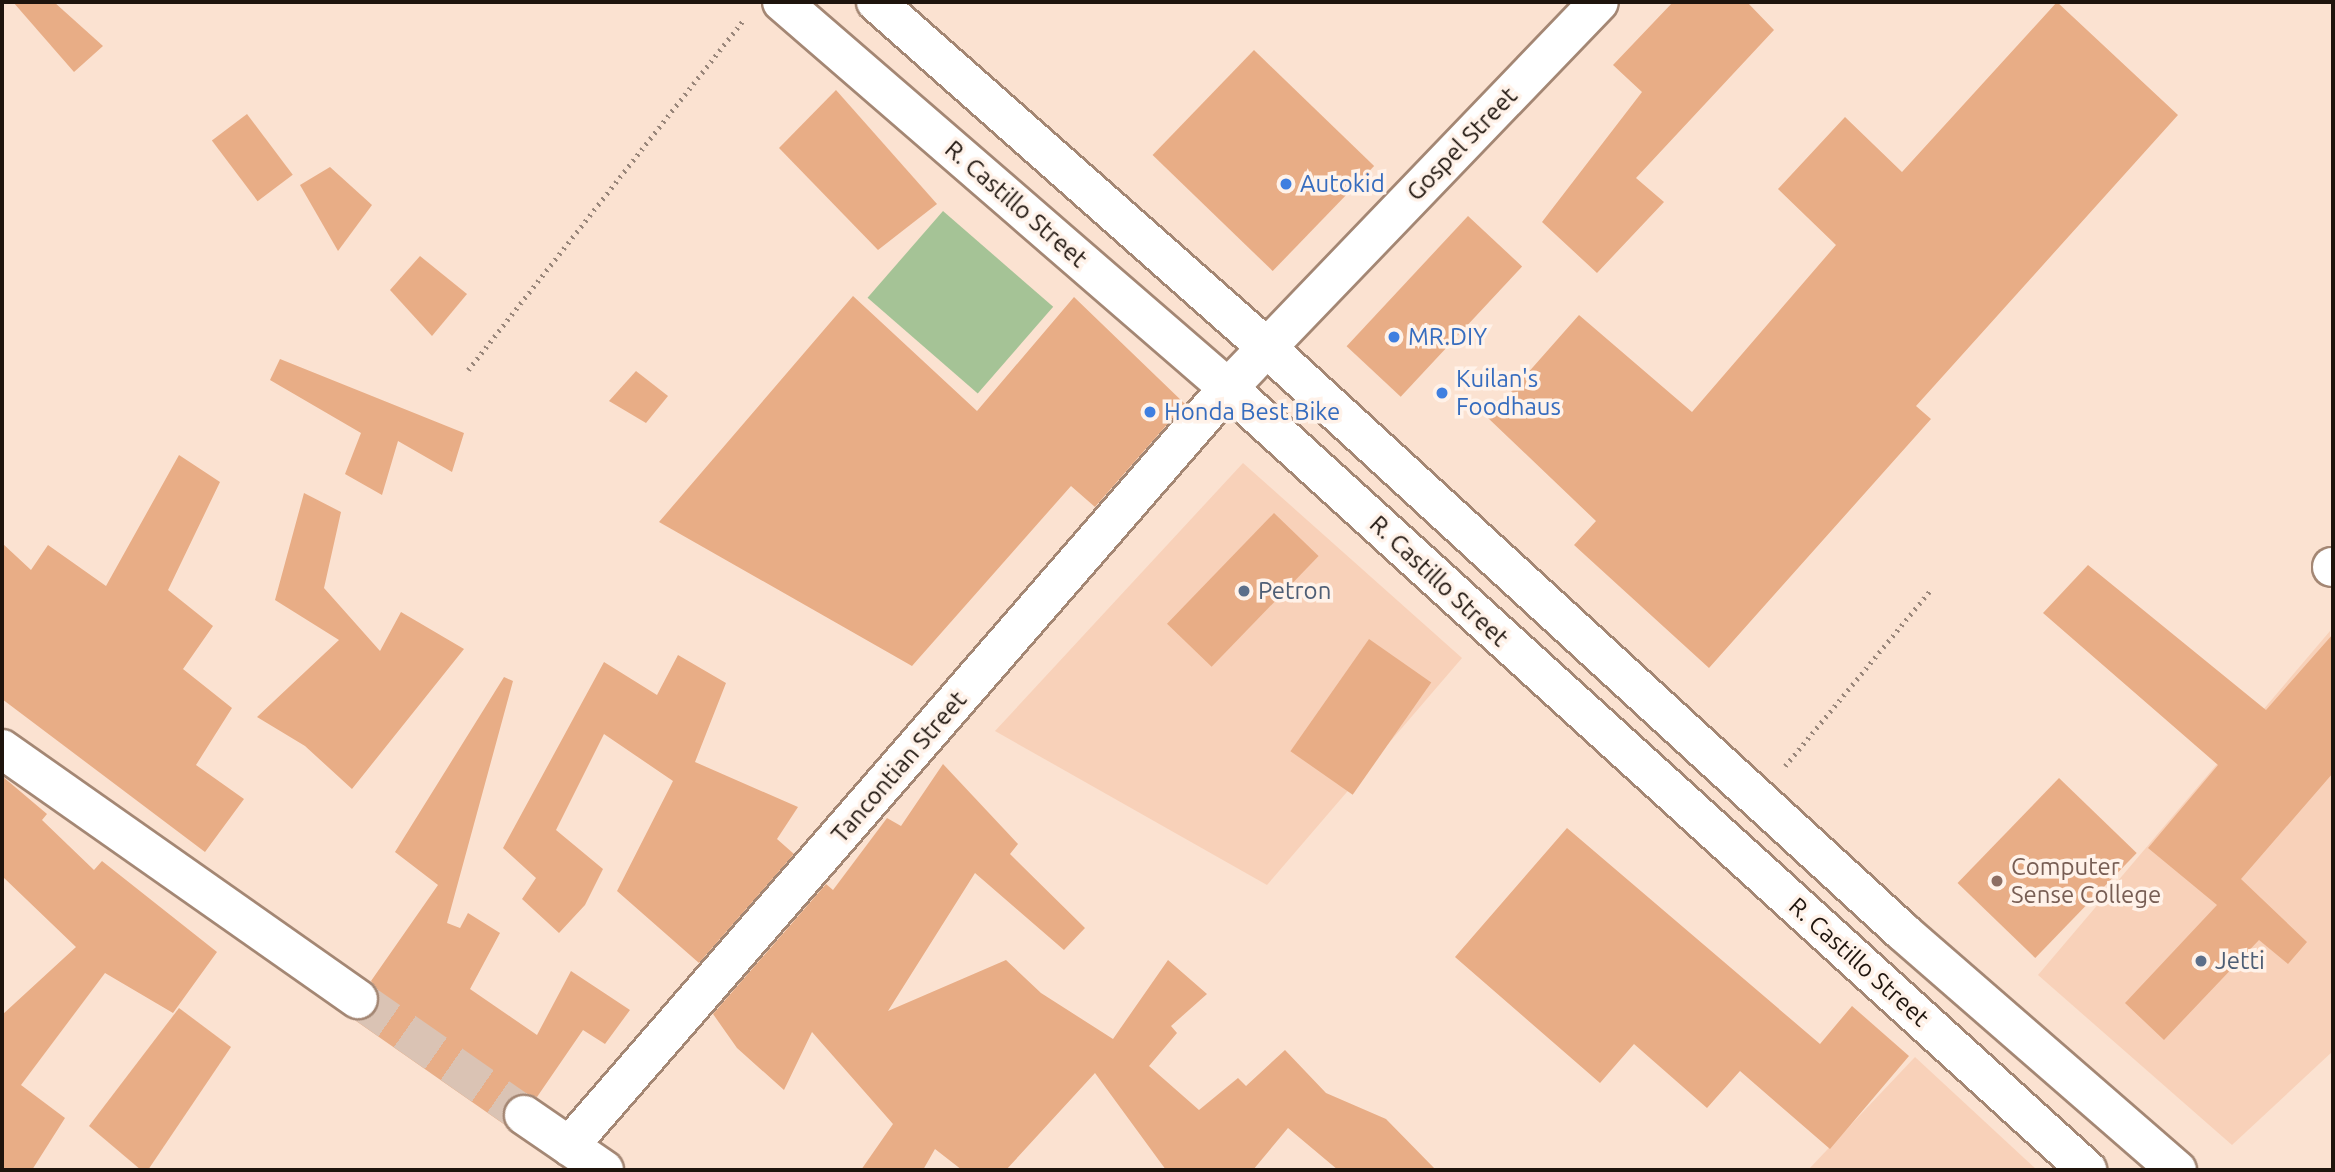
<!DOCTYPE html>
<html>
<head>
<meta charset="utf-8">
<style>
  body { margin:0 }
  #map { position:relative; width:2335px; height:1172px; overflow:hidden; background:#fbe2d1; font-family:Ubuntu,sans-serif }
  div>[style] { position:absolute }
  .built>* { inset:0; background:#f8d1b9 }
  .green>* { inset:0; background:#a5c396; transform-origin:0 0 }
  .building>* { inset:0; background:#e8ad86; transform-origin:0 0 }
  .street-tunnel>* { height:38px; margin-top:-19px; transform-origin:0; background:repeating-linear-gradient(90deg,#dac3b4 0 38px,transparent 0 57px) }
  .path>* { height:4.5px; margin-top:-2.25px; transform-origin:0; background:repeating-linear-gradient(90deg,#99867a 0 2px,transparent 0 7px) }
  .roads { filter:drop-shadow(2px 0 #a48774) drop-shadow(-2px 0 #a48774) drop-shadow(0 2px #a48774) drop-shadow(0 -2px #a48774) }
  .street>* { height:38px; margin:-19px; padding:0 19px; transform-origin:19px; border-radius:19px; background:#fff }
  .primary>* { height:38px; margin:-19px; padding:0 19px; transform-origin:19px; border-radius:19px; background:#fff }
  .dots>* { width:19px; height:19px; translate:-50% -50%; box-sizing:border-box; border:4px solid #fff2e9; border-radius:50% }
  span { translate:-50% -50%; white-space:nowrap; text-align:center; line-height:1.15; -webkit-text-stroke:7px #fff2e9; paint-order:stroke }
  .street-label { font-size:24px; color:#1e140d }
  .shop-label { font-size:24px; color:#366cbe }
  .left { translate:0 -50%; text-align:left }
  .service-label { font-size:24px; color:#4e5e75 }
  .education-label { font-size:24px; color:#785e54 }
  .frame { position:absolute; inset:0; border:4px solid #1e140d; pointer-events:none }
</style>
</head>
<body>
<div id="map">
  <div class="built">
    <i style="clip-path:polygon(1243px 463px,1462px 658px,1267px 885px,995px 731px)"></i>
    <i style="clip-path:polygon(2330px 631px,2333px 1051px,2232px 1145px,2038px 975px)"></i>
    <i style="clip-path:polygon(1915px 1057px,2037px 1170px,1808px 1170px)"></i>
  </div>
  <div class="green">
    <i style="left:943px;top:211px;width:146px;height:115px;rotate:41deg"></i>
  </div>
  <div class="building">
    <i style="clip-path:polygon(13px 2px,54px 2px,103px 46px,74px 72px)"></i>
    <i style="clip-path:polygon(1673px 2px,1747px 2px,1774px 30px,1636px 178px,1664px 202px,1597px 273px,1542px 222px,1642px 92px,1613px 65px)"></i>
    <i style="clip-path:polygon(2057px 2px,2178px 115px,1916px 406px,1931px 419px,1709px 668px,1574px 545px,1596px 521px,1488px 418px,1579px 315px,1692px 412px,1836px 245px,1778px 189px,1845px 117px,1902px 172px)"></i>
    <i style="left:1254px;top:50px;width:167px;height:146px;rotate:44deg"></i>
    <i style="clip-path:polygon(836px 90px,937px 204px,878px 250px,779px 148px)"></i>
    <i style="left:247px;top:114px;width:76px;height:44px;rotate:53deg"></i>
    <i style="clip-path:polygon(330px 167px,372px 205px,338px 251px,300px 185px)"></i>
    <i style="left:1468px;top:216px;width:74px;height:178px;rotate:43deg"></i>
    <i style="clip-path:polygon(420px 256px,467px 294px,432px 336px,390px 290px)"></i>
    <i style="clip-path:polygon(853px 296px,977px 411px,1074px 297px,1185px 404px,1095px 507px,1071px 486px,912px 666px,659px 522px)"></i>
    <i style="clip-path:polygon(280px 359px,464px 433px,452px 472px,398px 441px,382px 495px,345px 474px,361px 433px,270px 380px)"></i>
    <i style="clip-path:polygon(636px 371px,668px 396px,646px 423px,609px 401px)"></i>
    <i style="clip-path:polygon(179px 455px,220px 482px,168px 590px,213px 626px,183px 669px,232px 708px,196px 765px,244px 799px,205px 852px,2px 699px,2px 543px,31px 570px,48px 545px,106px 586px)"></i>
    <i style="clip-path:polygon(304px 493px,341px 512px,324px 588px,380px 651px,401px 612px,464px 649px,352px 789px,305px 746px,257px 717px,339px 640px,275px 600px)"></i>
    <i style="left:1274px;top:513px;width:62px;height:154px;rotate:44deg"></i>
    <i style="clip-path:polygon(2088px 565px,2266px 710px,2333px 634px,2333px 773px,2241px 879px,2307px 942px,2288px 964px,2259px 940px,2164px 1040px,2125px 1003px,2217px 905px,2148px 848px,2218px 765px,2043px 613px)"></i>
    <i style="left:1369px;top:639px;width:76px;height:137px;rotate:35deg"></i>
    <i style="clip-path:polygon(678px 655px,726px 683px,695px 762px,798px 807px,777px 839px,794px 854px,699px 963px,617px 891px,673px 781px,604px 734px,556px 830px,603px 869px,585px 905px,559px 933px,522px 899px,536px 878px,503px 848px,604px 662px,657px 695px)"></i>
    <i style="clip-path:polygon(504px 677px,513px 681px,447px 923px,460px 928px,468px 913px,500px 933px,470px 989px,537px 1035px,571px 971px,630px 1010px,605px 1044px,583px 1030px,537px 1097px,525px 1093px,506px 1102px,505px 1125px,356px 1021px,376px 1011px,378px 990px,371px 981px,438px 885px,395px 852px)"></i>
    <i style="clip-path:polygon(943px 764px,1018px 844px,1010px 854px,1085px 928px,1064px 950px,975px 873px,888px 1011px,1006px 960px,1041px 993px,1113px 1039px,1168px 960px,1207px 994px,1171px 1026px,1177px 1033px,1149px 1066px,1199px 1110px,1238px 1078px,1246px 1086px,1285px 1050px,1326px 1093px,1386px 1119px,1436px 1170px,1338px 1170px,1288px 1128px,1253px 1170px,1166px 1170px,1095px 1073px,1006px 1170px,962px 1170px,935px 1149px,923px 1170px,861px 1170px,893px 1124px,812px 1032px,784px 1090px,737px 1048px,713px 1014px,826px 884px,833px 890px,887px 818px,901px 826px)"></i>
    <i style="clip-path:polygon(2px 776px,47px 814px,42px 820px,94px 870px,102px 861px,217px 952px,173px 1013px,105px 973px,21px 1085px,65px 1118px,32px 1170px,2px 1170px,2px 1015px,76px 947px,2px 876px)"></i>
    <i style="left:2059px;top:778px;width:108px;height:146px;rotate:44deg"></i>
    <i style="clip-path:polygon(1567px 828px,1820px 1044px,1852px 1006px,1909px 1056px,1830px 1149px,1740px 1071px,1707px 1108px,1634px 1044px,1600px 1083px,1455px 957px)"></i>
    <i style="clip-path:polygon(179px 1008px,231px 1047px,148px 1170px,141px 1170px,89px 1126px)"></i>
  </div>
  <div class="street-tunnel">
    <i style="left:358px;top:999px;width:203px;rotate:34.9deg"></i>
  </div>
  <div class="path">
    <i style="left:468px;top:370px;width:444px;rotate:-51.8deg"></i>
    <i style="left:1785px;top:766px;width:227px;rotate:-50.4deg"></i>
  </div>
  <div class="roads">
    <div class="street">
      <i style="left:2332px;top:567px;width:1px"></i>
      <i style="left:2px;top:749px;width:435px;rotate:35.1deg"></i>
      <i style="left:524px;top:1115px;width:97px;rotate:34.5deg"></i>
      <i style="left:569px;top:1146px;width:1004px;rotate:-49deg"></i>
      <i style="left:1228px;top:388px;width:535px;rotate:-46.14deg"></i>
    </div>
    <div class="primary">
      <i style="left:782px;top:2px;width:590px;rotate:40.88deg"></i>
      <i style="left:1228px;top:388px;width:1162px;rotate:42.31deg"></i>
      <i style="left:876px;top:2px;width:521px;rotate:41.5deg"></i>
      <i style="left:1266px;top:347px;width:865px;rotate:42.56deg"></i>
      <i style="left:1903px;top:932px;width:363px;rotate:41deg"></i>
    </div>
  </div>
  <div class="dots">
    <i style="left:1286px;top:184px;background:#3f7fe0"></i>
    <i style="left:1394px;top:337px;background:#3f7fe0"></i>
    <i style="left:1442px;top:393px;background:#3f7fe0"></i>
    <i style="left:1150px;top:412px;background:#3f7fe0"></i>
    <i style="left:1244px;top:591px;background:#5c6f8a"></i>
    <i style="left:1997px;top:881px;background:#8d6e63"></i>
    <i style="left:2201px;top:961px;background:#5c6f8a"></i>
  </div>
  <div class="street-label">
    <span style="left:1462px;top:144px;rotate:-46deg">Gospel Street</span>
    <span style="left:1016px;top:204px;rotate:41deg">R. Castillo Street</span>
    <span style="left:1439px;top:581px;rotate:43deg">R. Castillo Street</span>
    <span style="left:899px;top:767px;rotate:-49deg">Tancontian Street</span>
    <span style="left:1859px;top:962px;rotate:42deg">R. Castillo Street</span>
  </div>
  <div class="shop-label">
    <span class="left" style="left:1300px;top:184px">Autokid</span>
    <span class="left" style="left:1408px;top:337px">MR.DIY</span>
    <span class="left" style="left:1456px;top:393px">Kuilan's<br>Foodhaus</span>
    <span class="left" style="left:1164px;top:412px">Honda Best Bike</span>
  </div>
  <div class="service-label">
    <span class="left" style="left:1258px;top:591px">Petron</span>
    <span class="left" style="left:2215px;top:961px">Jetti</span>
  </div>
  <div class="education-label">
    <span class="left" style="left:2011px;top:881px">Computer<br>Sense College</span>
  </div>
  <div class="frame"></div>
</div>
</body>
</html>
